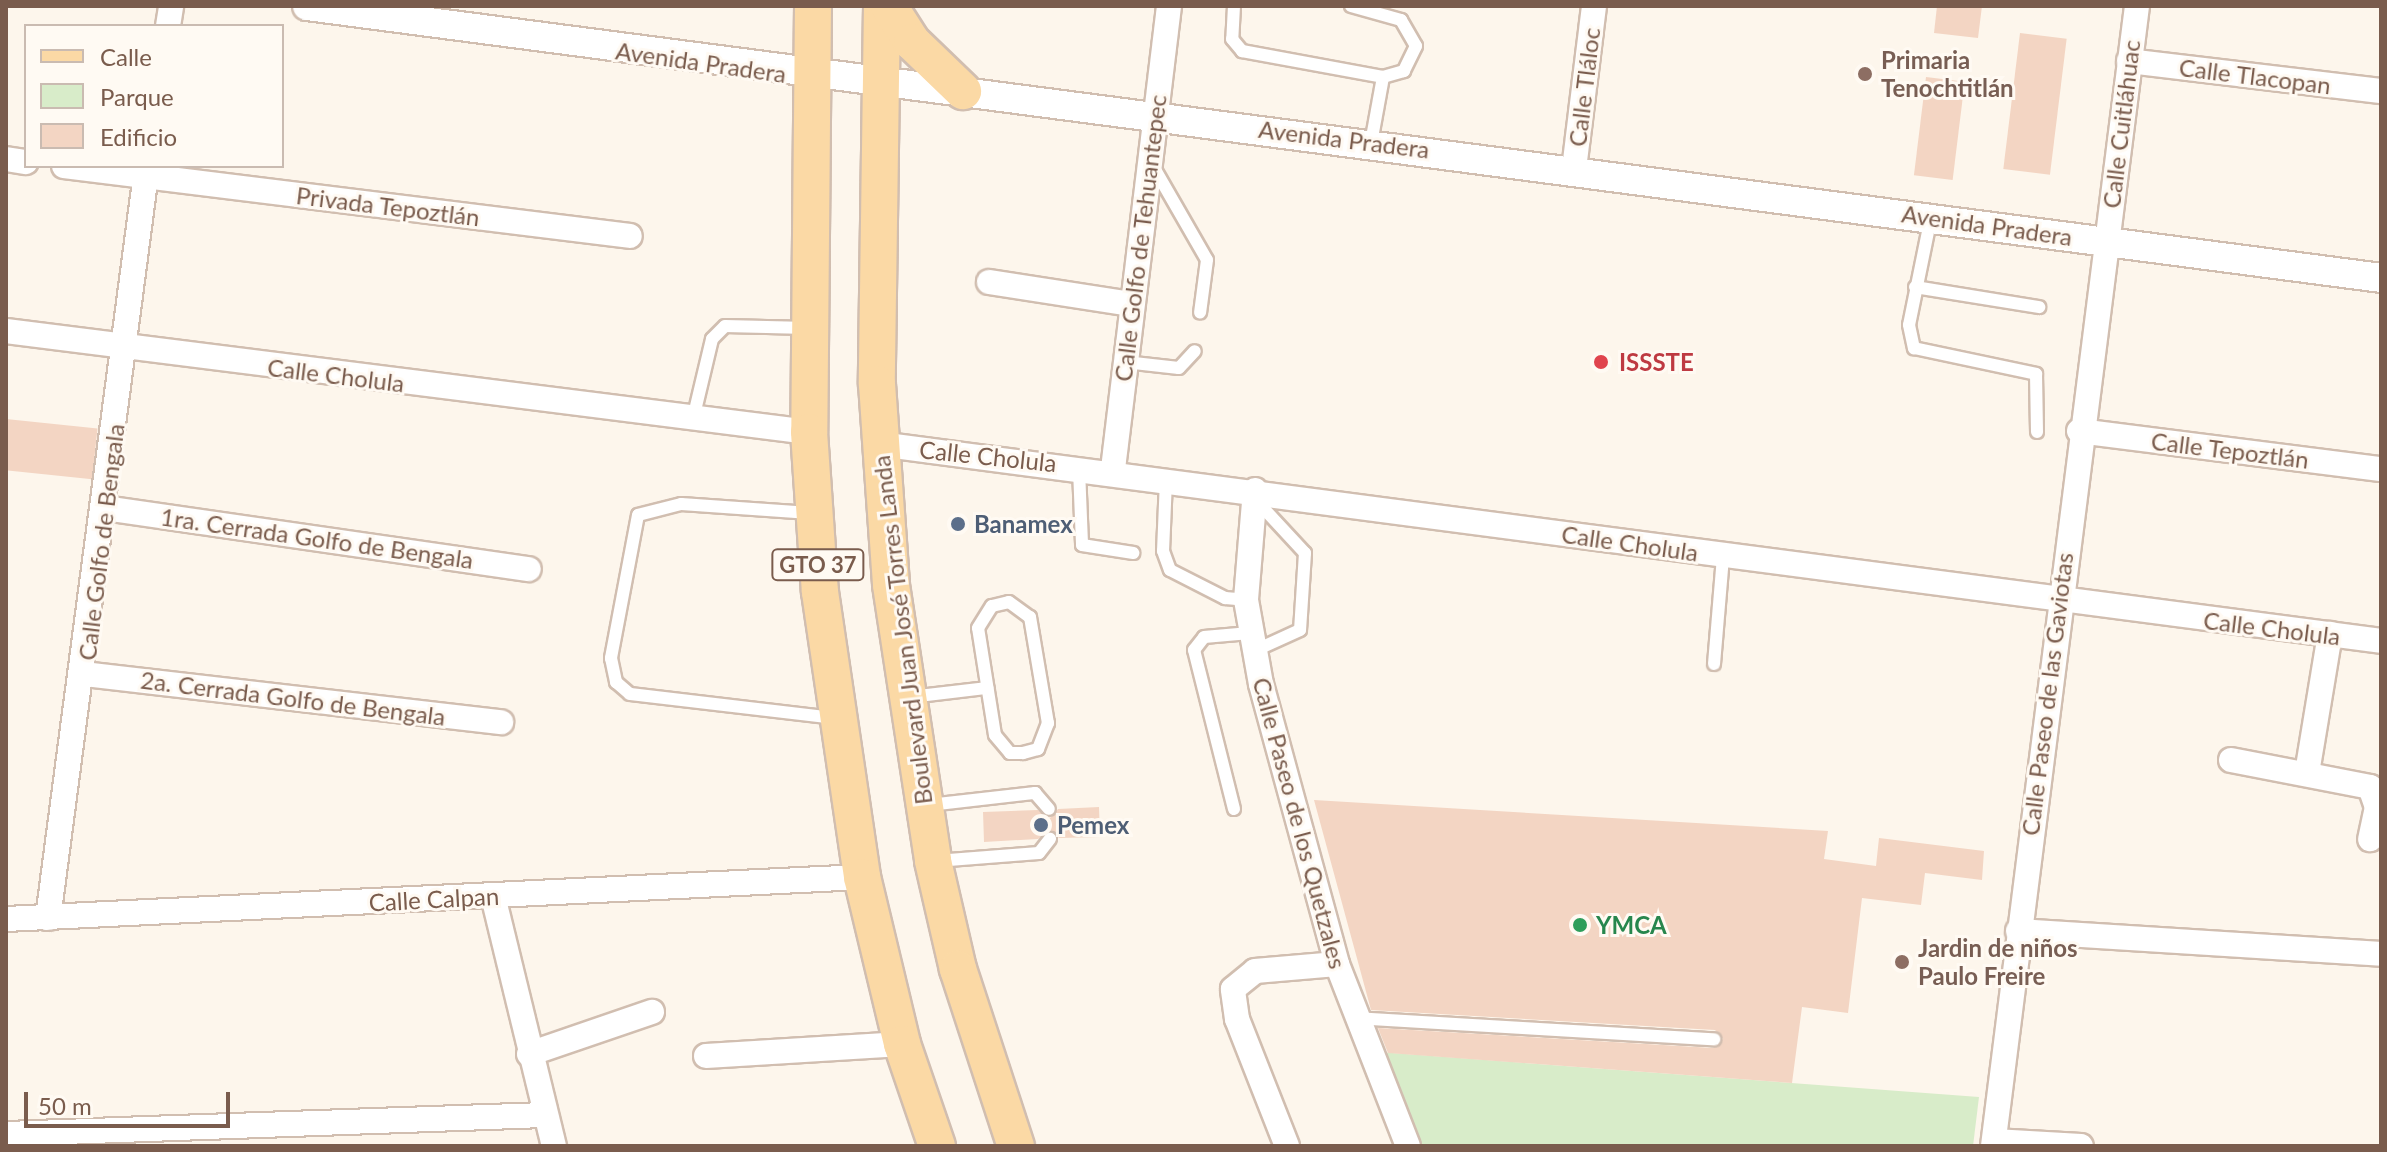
<!DOCTYPE html>
<html>
<head>
<meta charset="utf-8">
<style>
  body { margin:0 }
  #map { position:relative; width:2387px; height:1152px; overflow:hidden; background:#fdf6ec; font-family:Lato,sans-serif }
  div>[style] { position:absolute }
  .green>* { inset:0; background:#d8ecc9 }
  .building>* { inset:0; background:#f3d5c3; transform-origin:0 0 }
  .roads { filter:drop-shadow(2px 0 #d1beb0) drop-shadow(-2px 0 #d1beb0) drop-shadow(0 2px #d1beb0) drop-shadow(0 -2px #d1beb0) }
  .service>* { height:12px; margin:-6px; padding:0 6px; transform-origin:6px; border-radius:6px; background:#fff }
  .minor>* { height:24px; margin:-12px; padding:0 12px; transform-origin:12px; border-radius:12px; background:#fff }
  .tertiary>* { height:28px; margin:-14px; padding:0 14px; transform-origin:14px; border-radius:14px; background:#fff }
  .primary>* { height:36px; margin:-18px; padding:0 18px; transform-origin:18px; border-radius:18px; background:#fbd9a5 }
  .dots>* { width:22px; height:22px; translate:-50% -50%; box-sizing:border-box; border:4px solid #fffaf3; border-radius:50% }
  span { translate:-50% -50%; white-space:nowrap; text-align:center; line-height:1.15; -webkit-text-stroke:6px #fffaf3; paint-order:stroke }
  .shield-label span { padding:2px 6px; background:#fffaf3; border:2px solid; border-radius:6px; -webkit-text-stroke-width:0 }
  .shield-label { font-size:22px; color:#7a5c4d; font-weight:700 }
  .education-label { font-size:24px; color:#785e54; font-weight:700 }
  .left { translate:0 -50%; text-align:left }
  .street-label { font-size:24px; color:#7a5c4d }
  .health-label { font-size:24px; color:#be3a42; font-weight:700 }
  .service-label { font-size:24px; color:#4e5e75; font-weight:700 }
  .leisure-label { font-size:24px; color:#27864d; font-weight:700 }
  .frame { position:absolute; inset:0; border:8px solid #7a5c4d; pointer-events:none }
  .legend { position:absolute; left:24px; top:24px; width:260px; height:144px; box-sizing:border-box; background:#fffaf3; border:2px solid #cabbb1; margin:0; padding:10px 14px; list-style:none; font-size:24px; color:#7a5c4d }
  .legend li { display:flex; align-items:center; gap:16px; height:40px }
  .legend b { width:40px; border:2px solid #cabbb1 }
  .scale { position:absolute; left:24px; top:1092px; width:206px; height:36px; box-sizing:border-box; border:4px solid #7a5c4d; border-top:0; padding-left:10px; font-size:24px; line-height:28px; white-space:nowrap; color:#7a5c4d; -webkit-text-stroke:6px #fffaf3; paint-order:stroke }
</style>
</head>
<body>
<div id="map">
  <div class="green">
    <i style="clip-path:polygon(1379px 1052px,1979px 1097px,1973px 1146px,1416px 1146px)"></i>
  </div>
  <div class="building">
    <i style="clip-path:polygon(1937px 6px,1982px 6px,1978px 38px,1934px 33px)"></i>
    <i style="left:2020px;top:33px;width:47px;height:137px;rotate:7deg"></i>
    <i style="left:1926px;top:77px;width:39px;height:99px;rotate:7deg"></i>
    <i style="left:6px;top:419px;width:92px;height:51px;rotate:6deg"></i>
    <i style="clip-path:polygon(1314px 800px,1828px 831px,1824px 859px,1876px 866px,1879px 838px,1984px 851px,1982px 880px,1925px 873px,1921px 905px,1862px 898px,1848px 1013px,1802px 1007px,1792px 1083px,1388px 1053px,1378px 1028px,1713px 1048px,1723px 1039px,1715px 1030px,1371px 1010px)"></i>
    <i style="clip-path:polygon(1099px 807px,1100px 837px,1059px 838px,1050px 830px,1038px 839px,984px 842px,983px 812px,1038px 810px,1050px 818px,1058px 809px)"></i>
  </div>
  <div class="roads">
    <div class="service">
      <i style="left:1234px;top:6px;width:33px;rotate:93deg"></i>
      <i style="left:1232px;top:39px;width:16px;rotate:50deg"></i>
      <i style="left:1242px;top:51px;width:143px;rotate:10.4deg"></i>
      <i style="left:1351px;top:6px;width:52px;rotate:15.6deg"></i>
      <i style="left:1401px;top:20px;width:30px;rotate:60deg"></i>
      <i style="left:1416px;top:46px;width:28px;rotate:116deg"></i>
      <i style="left:1404px;top:71px;width:22px;rotate:164deg"></i>
      <i style="left:1383px;top:77px;width:67px;rotate:100.3deg"></i>
      <i style="left:1153px;top:166px;width:108px;rotate:60.1deg"></i>
      <i style="left:1207px;top:260px;width:53px;rotate:97.5deg"></i>
      <i style="left:1931px;top:217px;width:110px;rotate:101.5deg"></i>
      <i style="left:1909px;top:325px;width:24px;rotate:78deg"></i>
      <i style="left:1914px;top:348px;width:125px;rotate:12deg"></i>
      <i style="left:2036px;top:374px;width:58px;rotate:89deg"></i>
      <i style="left:1915px;top:287px;width:126px;rotate:9.2deg"></i>
      <i style="left:1125px;top:362px;width:54px;rotate:6.3deg"></i>
      <i style="left:1179px;top:368px;width:23px;rotate:-47deg"></i>
      <i style="left:693px;top:419px;width:82px;rotate:-76.6deg"></i>
      <i style="left:712px;top:339px;width:18px;rotate:-45deg"></i>
      <i style="left:725px;top:326px;width:83px;rotate:1.4deg"></i>
      <i style="left:1079px;top:469px;width:76px;rotate:87.7deg"></i>
      <i style="left:1082px;top:545px;width:52px;rotate:8.9deg"></i>
      <i style="left:1166px;top:480px;width:71px;rotate:92.4deg"></i>
      <i style="left:1163px;top:551px;width:20px;rotate:70deg"></i>
      <i style="left:1170px;top:570px;width:62px;rotate:27deg"></i>
      <i style="left:1225px;top:598px;width:21px;rotate:5deg"></i>
      <i style="left:1254px;top:498px;width:75px;rotate:47.2deg"></i>
      <i style="left:1305px;top:553px;width:77px;rotate:93.7deg"></i>
      <i style="left:1300px;top:630px;width:51px;rotate:155.5deg"></i>
      <i style="left:810px;top:513px;width:129px;rotate:-176deg"></i>
      <i style="left:681px;top:504px;width:44px;rotate:165.7deg"></i>
      <i style="left:638px;top:515px;width:146px;rotate:100.7deg"></i>
      <i style="left:611px;top:658px;width:25px;rotate:78deg"></i>
      <i style="left:616px;top:682px;width:18px;rotate:41deg"></i>
      <i style="left:630px;top:694px;width:205px;rotate:6.7deg"></i>
      <i style="left:1009px;top:602px;width:26px;rotate:36deg"></i>
      <i style="left:1030px;top:617px;width:108px;rotate:80.4deg"></i>
      <i style="left:1048px;top:723px;width:28px;rotate:111deg"></i>
      <i style="left:1038px;top:749px;width:16px;rotate:165deg"></i>
      <i style="left:1023px;top:753px;width:13px;rotate:180deg"></i>
      <i style="left:1010px;top:753px;width:23px;rotate:-130deg"></i>
      <i style="left:995px;top:735px;width:108px;rotate:-99deg"></i>
      <i style="left:978px;top:628px;width:26px;rotate:-58deg"></i>
      <i style="left:992px;top:606px;width:17px;rotate:-13deg"></i>
      <i style="left:1714px;top:664px;width:108px;rotate:-85.2deg"></i>
      <i style="left:910px;top:697px;width:78px;rotate:-6.7deg"></i>
      <i style="left:929px;top:805px;width:107px;rotate:-6.5deg"></i>
      <i style="left:1035px;top:793px;width:21px;rotate:49deg"></i>
      <i style="left:1234px;top:809px;width:164px;rotate:-104.1deg"></i>
      <i style="left:1194px;top:650px;width:16px;rotate:-52deg"></i>
      <i style="left:1204px;top:637px;width:46px;rotate:-5deg"></i>
      <i style="left:936px;top:861px;width:103px;rotate:-4.4deg"></i>
      <i style="left:1039px;top:853px;width:18px;rotate:-52deg"></i>
      <i style="left:1356px;top:1018px;width:359px;rotate:3.4deg"></i>
    </div>
    <div class="minor">
      <i style="left:168px;top:26px;width:20px;rotate:-81deg"></i>
      <i style="left:2129px;top:61px;width:254px;rotate:6.8deg"></i>
      <i style="left:6px;top:159px;width:20px;rotate:9deg"></i>
      <i style="left:64px;top:166px;width:570px;rotate:7.05deg"></i>
      <i style="left:1574px;top:169px;width:164px;rotate:-83deg"></i>
      <i style="left:989px;top:282px;width:144px;rotate:8.8deg"></i>
      <i style="left:6px;top:331px;width:809px;rotate:7.17deg"></i>
      <i style="left:2079px;top:431px;width:304px;rotate:7.2deg"></i>
      <i style="left:879px;top:444px;width:1515px;rotate:7.47deg"></i>
      <i style="left:1113px;top:469px;width:466px;rotate:-83.1deg"></i>
      <i style="left:1255px;top:490px;width:110px;rotate:94.7deg"></i>
      <i style="left:1246px;top:600px;width:85px;rotate:79.9deg"></i>
      <i style="left:1261px;top:684px;width:290px;rotate:74.8deg"></i>
      <i style="left:1337px;top:964px;width:195px;rotate:68.7deg"></i>
      <i style="left:105px;top:508px;width:428px;rotate:8.2deg"></i>
      <i style="left:84px;top:674px;width:420px;rotate:6.6deg"></i>
      <i style="left:2231px;top:760px;width:142px;rotate:11deg"></i>
      <i style="left:2370px;top:787px;width:21px;rotate:71deg"></i>
      <i style="left:2377px;top:807px;width:33px;rotate:102deg"></i>
      <i style="left:2307px;top:773px;width:141px;rotate:-80.6deg"></i>
      <i style="left:493px;top:896px;width:257px;rotate:76.3deg"></i>
      <i style="left:48px;top:918px;width:758px;rotate:-82.5deg"></i>
      <i style="left:6px;top:919px;width:857px;rotate:-2.81deg"></i>
      <i style="left:2018px;top:931px;width:364px;rotate:3.6deg"></i>
      <i style="left:529px;top:1054px;width:130px;rotate:-18.9deg"></i>
      <i style="left:706px;top:1056px;width:196px;rotate:-3.5deg"></i>
      <i style="left:6px;top:1134px;width:539px;rotate:-2.02deg"></i>
      <i style="left:1994px;top:1141px;width:87px;rotate:3.3deg"></i>
      <i style="left:1287px;top:1146px;width:136px;rotate:-111.5deg"></i>
      <i style="left:1237px;top:1019px;width:30px;rotate:-98deg"></i>
      <i style="left:1233px;top:989px;width:28px;rotate:-39deg"></i>
      <i style="left:1255px;top:971px;width:82px;rotate:-4.9deg"></i>
      <i style="left:1993px;top:1146px;width:1149px;rotate:-82.8deg"></i>
    </div>
    <div class="tertiary">
      <i style="left:307px;top:6px;width:2092px;rotate:7.47deg"></i>
    </div>
    <div class="primary">
      <i style="left:813px;top:6px;width:426px;rotate:90.5deg"></i>
      <i style="left:809px;top:432px;width:160px;rotate:86.1deg"></i>
      <i style="left:820px;top:592px;width:288px;rotate:81.6deg"></i>
      <i style="left:862px;top:877px;width:172px;rotate:76.5deg"></i>
      <i style="left:902px;top:1044px;width:108px;rotate:71.1deg"></i>
      <i style="left:882px;top:6px;width:378px;rotate:90.8deg"></i>
      <i style="left:877px;top:384px;width:201px;rotate:86deg"></i>
      <i style="left:891px;top:585px;width:279px;rotate:81.3deg"></i>
      <i style="left:933px;top:861px;width:111px;rotate:77deg"></i>
      <i style="left:958px;top:969px;width:186px;rotate:71.9deg"></i>
      <i style="left:889px;top:6px;width:43px;rotate:57.4deg"></i>
      <i style="left:912px;top:42px;width:71px;rotate:43.9deg"></i>
    </div>
  </div>
  <div class="dots">
    <i style="left:1865px;top:74px;background:#8d6e63"></i>
    <i style="left:1601px;top:362px;background:#e0444e"></i>
    <i style="left:958px;top:524px;background:#5c6f8a"></i>
    <i style="left:1041px;top:825px;background:#5c6f8a"></i>
    <i style="left:1580px;top:925px;background:#2e9e5b"></i>
    <i style="left:1902px;top:962px;background:#8d6e63"></i>
  </div>
  <div class="shield-label">
    <span style="left:818px;top:565px">GTO 37</span>
  </div>
  <div class="education-label">
    <span class="left" style="left:1881px;top:74px">Primaria<br>Tenochtitlán</span>
    <span class="left" style="left:1918px;top:962px">Jardin de niños<br>Paulo Freire</span>
  </div>
  <div class="street-label">
    <span style="left:701px;top:62px;rotate:8deg">Avenida Pradera</span>
    <span style="left:2255px;top:76px;rotate:7deg">Calle Tlacopan</span>
    <span style="left:1584px;top:87px;rotate:-83deg">Calle Tláloc</span>
    <span style="left:2121px;top:124px;rotate:-83deg">Calle Cuitláhuac</span>
    <span style="left:1344px;top:139px;rotate:7deg">Avenida Pradera</span>
    <span style="left:388px;top:206px;rotate:7deg">Privada Tepoztlán</span>
    <span style="left:1987px;top:225px;rotate:8deg">Avenida Pradera</span>
    <span style="left:1140px;top:238px;rotate:-83deg">Calle Golfo de Tehuantepec</span>
    <span style="left:336px;top:375px;rotate:7deg">Calle Cholula</span>
    <span style="left:2230px;top:450px;rotate:7deg">Calle Tepoztlán</span>
    <span style="left:988px;top:456px;rotate:6deg">Calle Cholula</span>
    <span style="left:317px;top:538px;rotate:8deg">1ra. Cerrada Golfo de Bengala</span>
    <span style="left:101px;top:542px;rotate:-83deg">Calle Golfo de Bengala</span>
    <span style="left:1630px;top:543px;rotate:8deg">Calle Cholula</span>
    <span style="left:2272px;top:628px;rotate:7deg">Calle Cholula</span>
    <span style="left:902px;top:630px;rotate:-97deg">Boulevard Juan José Torres Landa</span>
    <span style="left:2047px;top:694px;rotate:-83deg">Calle Paseo de las Gaviotas</span>
    <span style="left:293px;top:698px;rotate:7deg">2a. Cerrada Golfo de Bengala</span>
    <span style="left:1300px;top:823px;rotate:75deg">Calle Paseo de los Quetzales</span>
    <span style="left:434px;top:899px;rotate:-3deg">Calle Calpan</span>
  </div>
  <div class="health-label">
    <span class="left" style="left:1619px;top:362px">ISSSTE</span>
  </div>
  <div class="service-label">
    <span class="left" style="left:974px;top:524px">Banamex</span>
    <span class="left" style="left:1057px;top:825px">Pemex</span>
  </div>
  <div class="leisure-label">
    <span class="left" style="left:1596px;top:925px">YMCA</span>
  </div>
  <div class="frame"></div>
  <ul class="legend">
  <li><b style="height:10px;background:#fbd9a5"></b>Calle</li>
  <li><b style="height:22px;background:#d8ecc9"></b>Parque</li>
  <li><b style="height:22px;background:#f3d5c3"></b>Edificio</li>
  </ul>
  <div class="scale">50 m</div>
</div>
</body>
</html>
